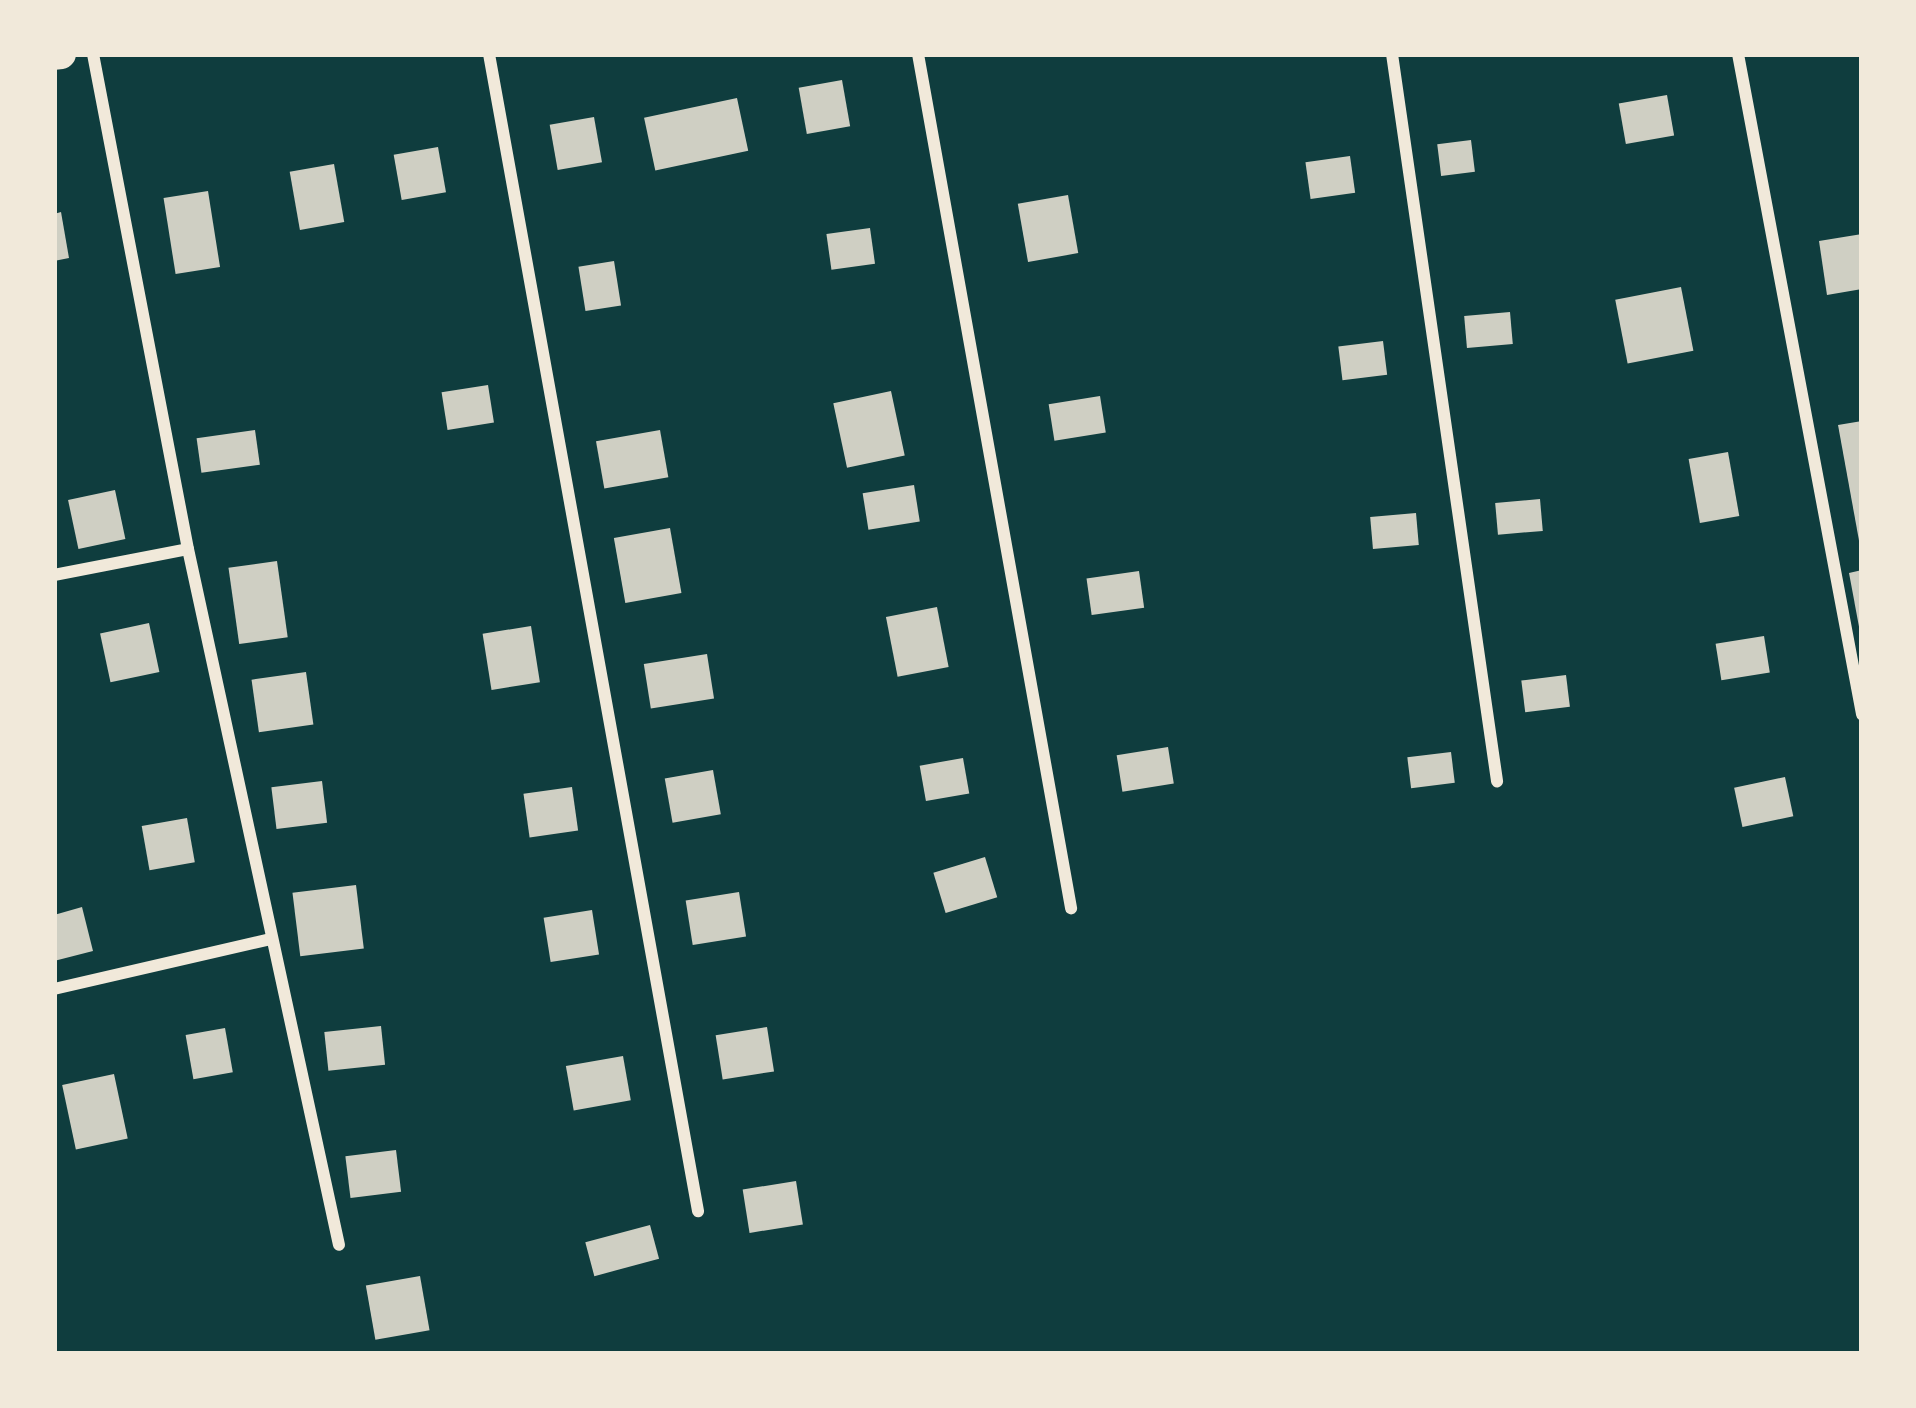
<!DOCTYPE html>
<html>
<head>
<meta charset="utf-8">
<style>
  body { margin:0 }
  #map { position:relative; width:1916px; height:1408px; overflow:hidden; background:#0f3d3e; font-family:Commissioner,sans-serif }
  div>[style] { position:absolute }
  .building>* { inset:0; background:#cfcfc3; transform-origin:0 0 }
  .minor>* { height:12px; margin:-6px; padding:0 6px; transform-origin:6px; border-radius:6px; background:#f1e9da }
  .primary>* { height:30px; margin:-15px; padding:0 15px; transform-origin:15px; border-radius:15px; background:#f1e9da }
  span { translate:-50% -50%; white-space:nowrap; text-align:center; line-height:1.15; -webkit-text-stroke:12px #f1e9da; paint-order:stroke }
  .frame { position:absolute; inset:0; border:57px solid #f1e9da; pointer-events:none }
</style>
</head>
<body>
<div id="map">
  <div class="building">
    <i style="left:842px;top:80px;width:47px;height:44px;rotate:80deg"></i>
    <i style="left:1667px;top:95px;width:41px;height:49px;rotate:80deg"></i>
    <i style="left:737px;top:98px;width:54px;height:95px;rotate:78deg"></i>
    <i style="left:594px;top:117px;width:46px;height:45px;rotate:80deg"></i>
    <i style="left:1471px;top:140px;width:32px;height:34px;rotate:83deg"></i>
    <i style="left:438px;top:147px;width:46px;height:45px;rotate:80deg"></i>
    <i style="left:1350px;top:156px;width:37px;height:45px;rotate:82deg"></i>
    <i style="left:334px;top:164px;width:59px;height:45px;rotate:80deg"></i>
    <i style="left:208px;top:191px;width:77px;height:45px;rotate:81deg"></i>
    <i style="left:1068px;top:195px;width:59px;height:51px;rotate:80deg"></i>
    <i style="clip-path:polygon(61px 212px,69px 258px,54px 261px,54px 214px)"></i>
    <i style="left:870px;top:228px;width:36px;height:44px;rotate:82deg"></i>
    <i style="clip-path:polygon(1862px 234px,1862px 289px,1827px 295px,1819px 241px)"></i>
    <i style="left:614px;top:261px;width:45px;height:36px;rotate:81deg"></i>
    <i style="left:1681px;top:287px;width:65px;height:67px;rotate:79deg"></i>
    <i style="left:1510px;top:312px;width:32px;height:46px;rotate:85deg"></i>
    <i style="left:1383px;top:341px;width:34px;height:45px;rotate:83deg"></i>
    <i style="left:488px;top:385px;width:38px;height:47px;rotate:81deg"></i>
    <i style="left:891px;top:391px;width:66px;height:59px;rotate:78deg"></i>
    <i style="left:1100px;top:396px;width:37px;height:52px;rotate:81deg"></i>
    <i style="clip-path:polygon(1862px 421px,1862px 546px,1860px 546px,1838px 425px)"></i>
    <i style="left:255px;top:430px;width:35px;height:59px;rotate:82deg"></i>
    <i style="left:660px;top:430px;width:48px;height:65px;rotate:80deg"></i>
    <i style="left:1728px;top:452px;width:65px;height:40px;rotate:80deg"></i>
    <i style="left:914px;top:485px;width:37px;height:52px;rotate:81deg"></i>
    <i style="left:115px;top:490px;width:50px;height:48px;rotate:78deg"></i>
    <i style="left:1540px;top:499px;width:32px;height:45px;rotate:85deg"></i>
    <i style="left:1416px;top:513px;width:32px;height:46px;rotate:85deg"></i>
    <i style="left:670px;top:528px;width:66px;height:57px;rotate:80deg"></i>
    <i style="left:277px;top:561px;width:77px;height:49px;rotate:82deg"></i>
    <i style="clip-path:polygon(1862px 570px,1862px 632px,1860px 632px,1849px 573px)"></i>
    <i style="left:1139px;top:571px;width:37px;height:53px;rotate:82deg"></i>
    <i style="left:937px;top:607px;width:61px;height:52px;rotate:79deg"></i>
    <i style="left:149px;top:623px;width:50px;height:50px;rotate:78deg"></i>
    <i style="left:531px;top:626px;width:57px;height:49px;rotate:81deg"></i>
    <i style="left:1764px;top:636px;width:37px;height:49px;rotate:81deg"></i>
    <i style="left:707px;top:654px;width:45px;height:64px;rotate:81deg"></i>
    <i style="left:306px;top:672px;width:53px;height:55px;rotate:82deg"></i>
    <i style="left:1566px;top:675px;width:32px;height:45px;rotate:83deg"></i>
    <i style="left:1168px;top:747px;width:37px;height:52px;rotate:81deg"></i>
    <i style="left:1451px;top:752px;width:31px;height:44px;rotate:83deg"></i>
    <i style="left:963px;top:758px;width:36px;height:44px;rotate:80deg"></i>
    <i style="left:713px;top:770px;width:45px;height:49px;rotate:80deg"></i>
    <i style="left:1785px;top:777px;width:40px;height:52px;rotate:78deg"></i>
    <i style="left:322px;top:781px;width:42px;height:51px;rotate:83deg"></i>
    <i style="left:572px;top:787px;width:44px;height:49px;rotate:82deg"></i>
    <i style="left:187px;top:818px;width:45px;height:46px;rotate:80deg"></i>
    <i style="left:985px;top:857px;width:42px;height:54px;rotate:73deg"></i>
    <i style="left:356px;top:885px;width:64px;height:64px;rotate:83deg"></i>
    <i style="left:739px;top:892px;width:45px;height:54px;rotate:81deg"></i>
    <i style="clip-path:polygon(82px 907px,93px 951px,54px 961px,54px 915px)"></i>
    <i style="left:592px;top:910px;width:45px;height:49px;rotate:81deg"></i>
    <i style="left:381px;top:1026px;width:39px;height:57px;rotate:84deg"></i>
    <i style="left:767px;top:1027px;width:45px;height:52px;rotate:81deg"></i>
    <i style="left:225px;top:1028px;width:45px;height:40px;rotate:80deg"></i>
    <i style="left:623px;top:1056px;width:45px;height:58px;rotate:80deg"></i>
    <i style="left:114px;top:1074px;width:66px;height:53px;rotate:78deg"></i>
    <i style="left:396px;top:1150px;width:42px;height:51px;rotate:83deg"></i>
    <i style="left:796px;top:1181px;width:44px;height:54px;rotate:81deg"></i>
    <i style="left:650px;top:1225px;width:35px;height:67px;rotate:75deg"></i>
    <i style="left:420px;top:1276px;width:55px;height:55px;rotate:80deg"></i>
  </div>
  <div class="minor">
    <i style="left:93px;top:54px;width:504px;rotate:79.14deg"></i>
    <i style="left:188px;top:549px;width:712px;rotate:77.76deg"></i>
    <i style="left:489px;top:54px;width:1176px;rotate:79.76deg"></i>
    <i style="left:918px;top:54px;width:868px;rotate:79.84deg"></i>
    <i style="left:1392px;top:54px;width:735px;rotate:81.78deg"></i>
    <i style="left:1738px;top:54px;width:672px;rotate:79.36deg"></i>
    <i style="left:54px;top:575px;width:136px;rotate:-11deg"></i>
    <i style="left:54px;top:989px;width:222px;rotate:-13deg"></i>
  </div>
  <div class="primary">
    <i style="left:54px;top:55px;width:7px;rotate:-8deg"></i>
  </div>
  <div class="frame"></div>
</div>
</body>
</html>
